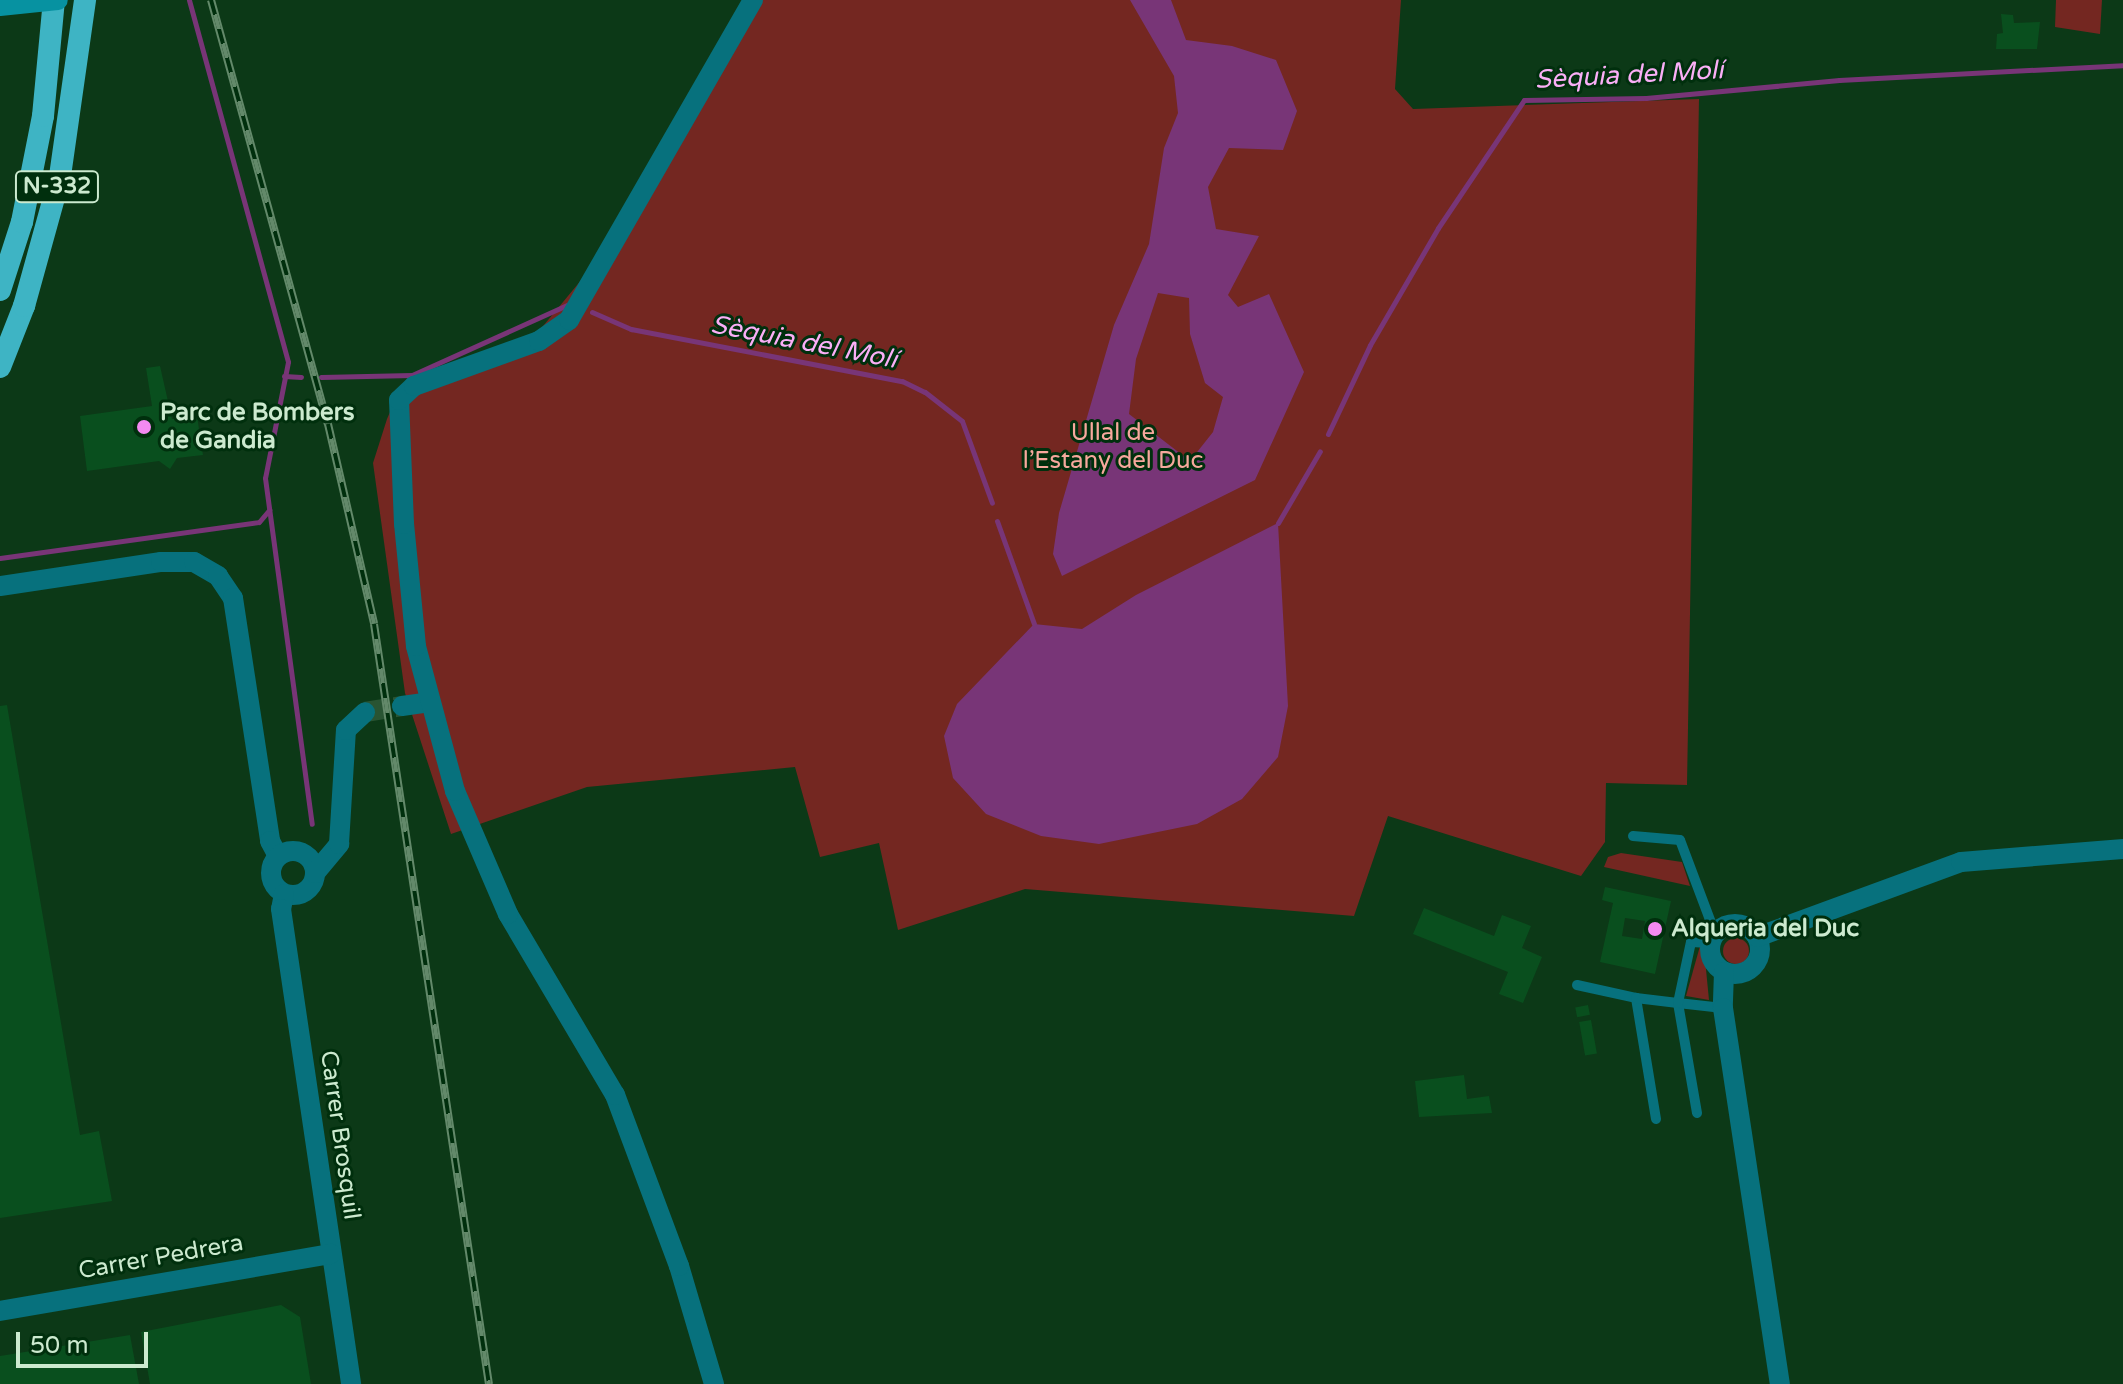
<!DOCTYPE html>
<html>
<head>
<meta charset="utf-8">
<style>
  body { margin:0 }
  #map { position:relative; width:2123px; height:1384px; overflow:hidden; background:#0c3917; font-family:"Varela Round",sans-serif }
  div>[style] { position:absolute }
  .green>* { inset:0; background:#742721 }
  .round { border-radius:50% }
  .water>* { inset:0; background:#783577 }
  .stream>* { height:5px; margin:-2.5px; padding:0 2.5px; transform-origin:2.5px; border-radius:2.5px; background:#783577 }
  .building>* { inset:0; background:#094f1e; transform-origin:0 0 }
  .minor-tunnel>* { height:20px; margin-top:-10px; transform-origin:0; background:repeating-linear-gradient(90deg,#295433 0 20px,transparent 0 30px) }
  .service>* { height:10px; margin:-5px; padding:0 5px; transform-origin:5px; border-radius:5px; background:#07717d }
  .minor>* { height:20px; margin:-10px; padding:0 10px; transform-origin:10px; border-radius:10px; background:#07717d }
  .minor>.ring { margin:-10px; padding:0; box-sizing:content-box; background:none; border:20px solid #07717d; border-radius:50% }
  .trunk>* { height:22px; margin:-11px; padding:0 11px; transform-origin:11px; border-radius:11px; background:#3eb4c4 }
  .rail>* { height:8px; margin-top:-4px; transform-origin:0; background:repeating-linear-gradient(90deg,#002f0d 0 15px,#63896a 0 30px); box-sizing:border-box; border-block:2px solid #63896a }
  .secondary-bridge>* { height:20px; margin:-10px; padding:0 10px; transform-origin:10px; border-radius:10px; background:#0792a1 }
  .dots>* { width:22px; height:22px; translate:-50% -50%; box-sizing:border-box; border:4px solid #002f0d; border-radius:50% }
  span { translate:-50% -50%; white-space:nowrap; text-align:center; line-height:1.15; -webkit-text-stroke:6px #002f0d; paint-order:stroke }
  .shield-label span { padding:2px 6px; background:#002f0d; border:2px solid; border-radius:6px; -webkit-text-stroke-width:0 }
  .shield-label { font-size:22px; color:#cceacf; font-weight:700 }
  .poi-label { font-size:24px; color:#cceacf; font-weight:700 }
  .left { translate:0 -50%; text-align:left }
  .park-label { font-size:24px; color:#f7a89d }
  .street-label { font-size:24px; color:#cceacf }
  .water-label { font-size:26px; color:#faaff7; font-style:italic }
  .scale { position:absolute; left:16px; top:1332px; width:132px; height:36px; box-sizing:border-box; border:4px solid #cceacf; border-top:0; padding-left:10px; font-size:24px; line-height:28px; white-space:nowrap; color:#cceacf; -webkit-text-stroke:6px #002f0d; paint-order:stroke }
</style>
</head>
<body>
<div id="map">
  <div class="green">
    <i style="clip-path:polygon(745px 0,1401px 0,1395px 89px,1413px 109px,1699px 99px,1687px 785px,1606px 783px,1605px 842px,1581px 876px,1388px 816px,1354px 916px,1025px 889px,898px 930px,879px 843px,820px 857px,795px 767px,587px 787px,451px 834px,405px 693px,373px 463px,387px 419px,398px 393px,534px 337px,592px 267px)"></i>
    <i style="clip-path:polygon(2056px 0,2102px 0,2100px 34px,2055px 27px)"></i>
    <i style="clip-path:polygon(1621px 853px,1682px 862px,1690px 886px,1604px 867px,1608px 857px)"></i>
    <i class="round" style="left:1723px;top:938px;width:26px;height:26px"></i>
    <i style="clip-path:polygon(1700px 946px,1704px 949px,1709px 1000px,1686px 996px)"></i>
  </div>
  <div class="water">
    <i style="clip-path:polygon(evenodd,1130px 0,1171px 0,1186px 40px,1232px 46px,1276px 60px,1297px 111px,1283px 150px,1229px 148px,1208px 187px,1216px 229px,1259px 236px,1228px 295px,1238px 307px,1269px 294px,1304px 372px,1255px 480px,1062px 576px,1053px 554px,1059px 513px,1114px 325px,1149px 244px,1164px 148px,1178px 113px,1174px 76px,1130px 0,1158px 293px,1189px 298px,1190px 334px,1205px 383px,1223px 397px,1213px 432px,1190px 461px,1129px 414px,1136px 359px,1158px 293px)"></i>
    <i style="clip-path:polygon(1278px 523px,1288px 706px,1278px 757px,1242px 799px,1197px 824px,1099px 844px,1041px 836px,986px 814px,953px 778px,944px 736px,957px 704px,1034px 624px,1082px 629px,1136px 595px)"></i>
  </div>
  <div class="stream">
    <i style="left:189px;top:0;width:375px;rotate:74.7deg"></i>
    <i style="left:288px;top:362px;width:118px;rotate:101.2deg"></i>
    <i style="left:265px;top:478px;width:349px;rotate:82.3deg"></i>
    <i style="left:592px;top:312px;width:43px;rotate:23.6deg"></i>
    <i style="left:631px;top:329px;width:276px;rotate:10.9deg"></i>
    <i style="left:902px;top:381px;width:25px;rotate:26deg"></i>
    <i style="left:925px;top:392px;width:47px;rotate:38.1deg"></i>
    <i style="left:962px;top:421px;width:87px;rotate:69.9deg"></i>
    <i style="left:284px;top:376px;width:17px;rotate:3deg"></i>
    <i style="left:321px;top:377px;width:91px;rotate:-1.3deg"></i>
    <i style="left:412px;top:375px;width:170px;rotate:-24.3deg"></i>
    <i style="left:1328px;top:434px;width:98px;rotate:-64.7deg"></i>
    <i style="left:1370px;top:345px;width:135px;rotate:-59.8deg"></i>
    <i style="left:1438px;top:228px;width:154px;rotate:-56.1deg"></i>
    <i style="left:1524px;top:100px;width:122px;rotate:-0.9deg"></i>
    <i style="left:1646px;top:98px;width:194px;rotate:-5.3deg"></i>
    <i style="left:1839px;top:80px;width:284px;rotate:-3deg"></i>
    <i style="left:997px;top:521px;width:109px;rotate:70.2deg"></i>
    <i style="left:1278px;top:523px;width:83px;rotate:-59.7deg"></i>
    <i style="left:0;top:558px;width:261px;rotate:-7.9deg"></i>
    <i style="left:259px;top:522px;width:16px;rotate:-50deg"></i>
  </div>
  <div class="building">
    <i style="clip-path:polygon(2001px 14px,2013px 15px,2014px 23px,2040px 22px,2037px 49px,1996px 49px,1997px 34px,2003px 33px)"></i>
    <i style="clip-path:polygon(160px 366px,172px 419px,197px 416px,203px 455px,177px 458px,170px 469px,159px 461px,87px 471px,80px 416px,152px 406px,146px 368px)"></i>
    <i style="clip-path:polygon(7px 705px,80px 1135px,99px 1131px,112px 1201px,0 1218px,0 706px)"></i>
    <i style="clip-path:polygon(evenodd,1605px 887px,1671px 901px,1655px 974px,1600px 962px,1613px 903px,1602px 900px,1605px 887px,1625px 918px,1645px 921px,1642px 939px,1622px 936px,1625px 918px)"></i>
    <i style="clip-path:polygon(1424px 908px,1494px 936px,1502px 915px,1531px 926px,1522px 948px,1542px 957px,1523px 1003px,1499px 994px,1508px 972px,1413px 934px)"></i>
    <i style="left:1588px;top:1005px;width:10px;height:13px;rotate:79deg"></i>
    <i style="left:1591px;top:1020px;width:34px;height:12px;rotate:80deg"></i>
    <i style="clip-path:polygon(1464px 1075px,1467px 1099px,1489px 1096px,1492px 1113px,1419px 1117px,1415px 1081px)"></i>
    <i style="clip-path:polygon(281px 1305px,300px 1317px,311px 1384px,150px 1384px,141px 1332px)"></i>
    <i style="clip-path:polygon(130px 1335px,139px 1384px,0 1384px,0 1356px)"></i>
  </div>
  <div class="minor-tunnel">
    <i style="left:365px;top:712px;width:37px;rotate:-9deg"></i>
  </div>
  <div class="service">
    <i style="left:1633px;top:836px;width:47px;rotate:4.9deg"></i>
    <i style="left:1680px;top:840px;width:99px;rotate:69.4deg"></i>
    <i style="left:1577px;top:985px;width:60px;rotate:12.4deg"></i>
    <i style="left:1697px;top:1113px;width:112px;rotate:-99.8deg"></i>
    <i style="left:1678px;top:1003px;width:45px;rotate:6.3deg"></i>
    <i style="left:1656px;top:1119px;width:123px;rotate:-99.4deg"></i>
    <i style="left:1636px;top:998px;width:42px;rotate:6.8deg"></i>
    <i style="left:1678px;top:1003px;width:62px;rotate:-78deg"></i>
    <i style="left:1691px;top:942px;width:19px;rotate:3deg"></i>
  </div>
  <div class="minor">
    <i style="left:0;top:586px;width:163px;rotate:-8.5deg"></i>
    <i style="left:161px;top:562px;width:33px"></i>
    <i style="left:194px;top:562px;width:28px;rotate:30deg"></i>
    <i style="left:218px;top:576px;width:27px;rotate:56deg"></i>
    <i style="left:233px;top:598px;width:246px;rotate:81.3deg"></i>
    <i style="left:270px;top:841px;width:17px;rotate:62deg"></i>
    <i style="left:402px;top:706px;width:28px;rotate:-8deg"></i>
    <i class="ring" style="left:271px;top:851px;width:24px;height:24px"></i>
    <i style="left:315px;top:873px;width:38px;rotate:-50deg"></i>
    <i style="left:339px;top:844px;width:114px;rotate:-86.5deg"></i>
    <i style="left:346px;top:730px;width:26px;rotate:-43deg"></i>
    <i style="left:284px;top:894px;width:15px;rotate:101deg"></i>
    <i style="left:281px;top:909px;width:480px;rotate:81.6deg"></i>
    <i class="ring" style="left:1710px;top:924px;width:30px;height:30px"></i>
    <i style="left:1757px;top:937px;width:217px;rotate:-20.2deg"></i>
    <i style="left:1961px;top:862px;width:163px;rotate:-4.6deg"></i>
    <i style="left:1724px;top:972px;width:36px;rotate:92deg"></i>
    <i style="left:1723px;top:1008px;width:380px;rotate:81.4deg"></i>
    <i style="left:0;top:1311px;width:336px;rotate:-9.8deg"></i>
    <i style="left:714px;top:1384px;width:123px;rotate:-106.5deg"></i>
    <i style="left:679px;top:1266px;width:183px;rotate:-110.5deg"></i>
    <i style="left:615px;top:1095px;width:210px;rotate:-120.6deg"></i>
    <i style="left:508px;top:914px;width:134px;rotate:-113.3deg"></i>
    <i style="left:455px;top:791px;width:150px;rotate:-105.1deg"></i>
    <i style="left:416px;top:646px;width:123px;rotate:-95.6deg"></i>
    <i style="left:404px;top:524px;width:124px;rotate:-92.3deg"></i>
    <i style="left:399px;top:400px;width:21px;rotate:-43deg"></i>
    <i style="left:414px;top:386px;width:133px;rotate:-19.8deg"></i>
    <i style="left:539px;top:341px;width:37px;rotate:-35deg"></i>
    <i style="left:569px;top:320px;width:369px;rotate:-60.1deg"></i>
  </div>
  <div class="trunk">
    <i style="left:0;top:290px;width:71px;rotate:-72.1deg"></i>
    <i style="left:22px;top:222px;width:108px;rotate:-78.8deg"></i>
    <i style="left:43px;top:116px;width:117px;rotate:-84.6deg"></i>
    <i style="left:0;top:367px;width:66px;rotate:-68.5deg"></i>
    <i style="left:24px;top:306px;width:135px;rotate:-74.5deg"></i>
    <i style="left:60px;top:176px;width:178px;rotate:-81.9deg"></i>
  </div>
  <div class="rail">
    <i style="left:211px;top:0;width:440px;rotate:74.6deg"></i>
    <i style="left:328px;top:424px;width:205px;rotate:77deg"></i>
    <i style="left:374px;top:624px;width:769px;rotate:81.4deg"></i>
  </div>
  <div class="secondary-bridge">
    <i style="left:0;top:6px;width:58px;rotate:-5.9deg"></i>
  </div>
  <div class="dots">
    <i style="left:144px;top:427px;background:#f38af1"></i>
    <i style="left:1655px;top:929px;background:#f38af1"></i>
  </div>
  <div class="shield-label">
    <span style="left:57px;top:187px">N-332</span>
  </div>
  <div class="poi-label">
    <span class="left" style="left:160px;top:427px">Parc de Bombers<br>de Gandia</span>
    <span class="left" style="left:1671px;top:929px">Alqueria del Duc</span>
  </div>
  <div class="park-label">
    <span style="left:1113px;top:447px">Ullal de<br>l’Estany del Duc</span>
  </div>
  <div class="street-label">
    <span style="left:340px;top:1135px;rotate:82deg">Carrer Brosquil</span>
    <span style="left:161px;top:1257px;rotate:-10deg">Carrer Pedrera</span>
  </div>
  <div class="water-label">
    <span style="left:1629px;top:75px;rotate:-3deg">Sèquia del Molí</span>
    <span style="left:804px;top:342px;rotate:11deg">Sèquia del Molí</span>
  </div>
  <div class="scale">50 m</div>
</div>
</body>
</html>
